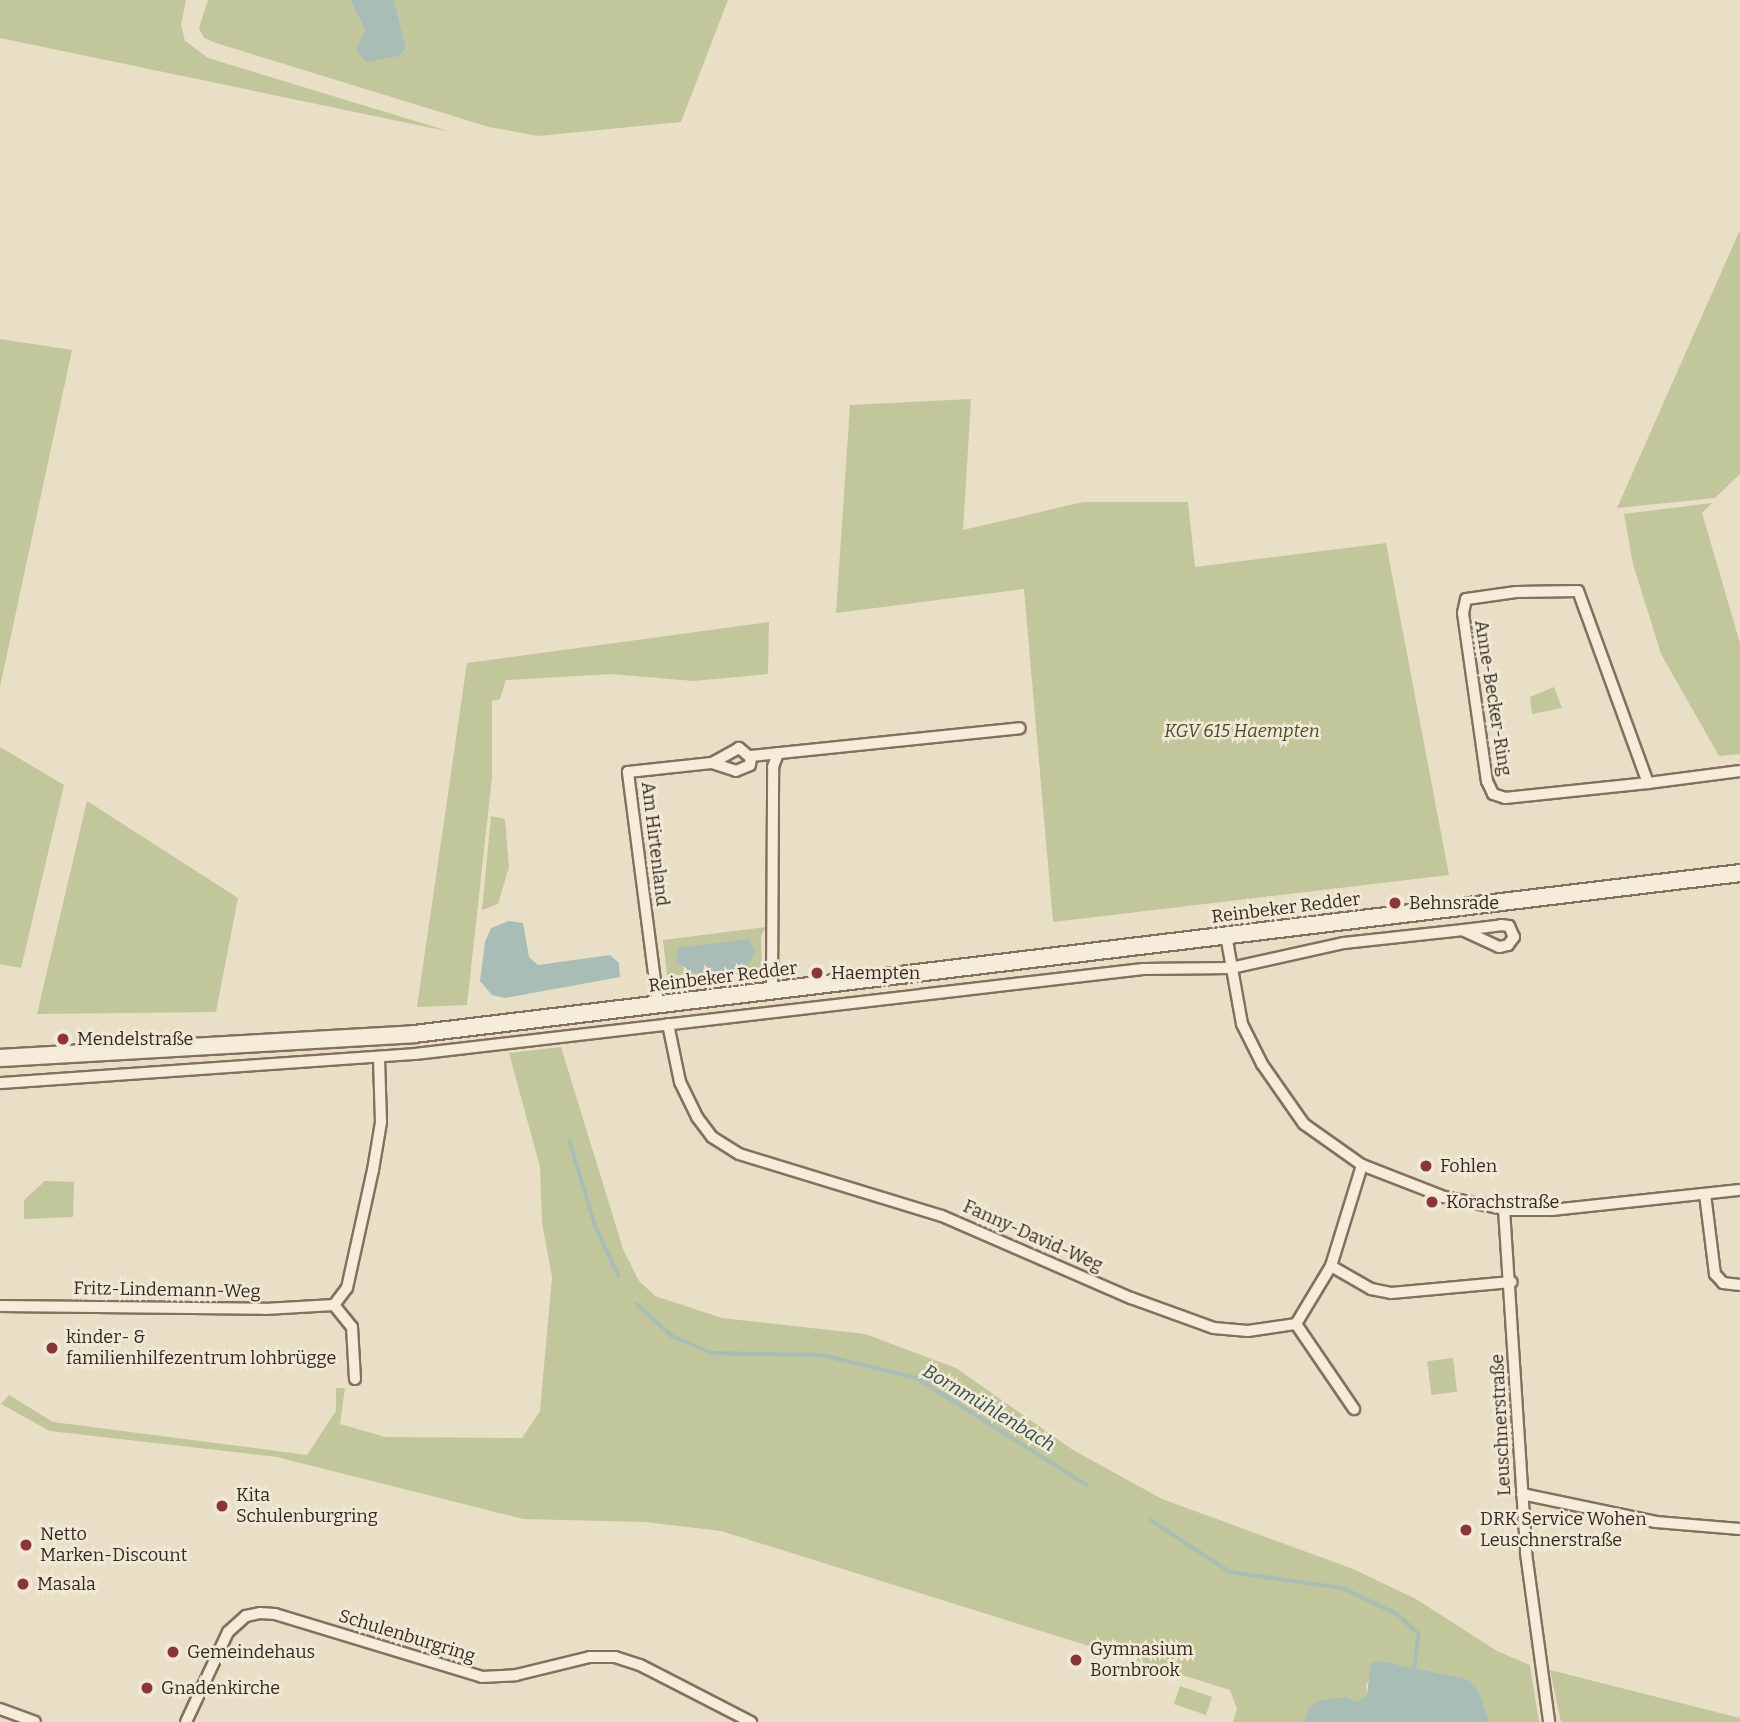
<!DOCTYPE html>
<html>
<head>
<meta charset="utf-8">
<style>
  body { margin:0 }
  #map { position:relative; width:1740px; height:1722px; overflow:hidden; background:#e9dec6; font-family:Bitter,serif }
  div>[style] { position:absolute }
  .green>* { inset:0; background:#c2c69b; transform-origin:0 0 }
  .water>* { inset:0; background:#a7bdb6 }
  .stream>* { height:3.5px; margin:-1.75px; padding:0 1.75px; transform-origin:1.75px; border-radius:1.75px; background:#a7bdb6 }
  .roads { filter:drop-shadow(2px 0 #83715e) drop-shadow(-2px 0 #83715e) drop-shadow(0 2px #83715e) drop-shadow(0 -2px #83715e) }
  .street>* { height:10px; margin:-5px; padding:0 5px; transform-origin:5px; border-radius:5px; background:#f5ecd9 }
  .secondary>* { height:16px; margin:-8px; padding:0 8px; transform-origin:8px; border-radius:8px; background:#f5ecd9 }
  .dots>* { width:19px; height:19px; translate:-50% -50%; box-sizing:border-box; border:4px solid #f1e9d5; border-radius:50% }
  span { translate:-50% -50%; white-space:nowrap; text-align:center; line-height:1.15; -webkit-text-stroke:5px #f1e9d5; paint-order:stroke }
  .street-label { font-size:18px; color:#352a20 }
  .park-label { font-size:18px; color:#464f29; font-style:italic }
  .poi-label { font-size:18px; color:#352a20 }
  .left { translate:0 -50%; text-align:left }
  .water-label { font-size:19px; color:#315350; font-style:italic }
</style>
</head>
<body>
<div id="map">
  <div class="green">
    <i style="clip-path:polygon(0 0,186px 0,181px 25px,185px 41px,208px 58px,451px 132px,0 38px)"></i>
    <i style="clip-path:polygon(208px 0,350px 0,365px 30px,406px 48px,394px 0,728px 0,681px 122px,538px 136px,489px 127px,216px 43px,204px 38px,199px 28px)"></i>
    <i style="clip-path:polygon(1740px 230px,1740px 474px,1715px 498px,1617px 508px)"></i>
    <i style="clip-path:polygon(0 339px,72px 350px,0 687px)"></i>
    <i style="clip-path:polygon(971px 399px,963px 530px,1083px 502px,1188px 502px,1195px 567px,1386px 543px,1449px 875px,1053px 922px,1024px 589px,836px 613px,850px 405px)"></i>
    <i style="clip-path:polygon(1712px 503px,1702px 513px,1740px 643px,1740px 754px,1719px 756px,1661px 654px,1633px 564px,1624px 514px)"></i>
    <i style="clip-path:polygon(769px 622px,768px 674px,694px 681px,611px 674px,506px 680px,500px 699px,492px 701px,492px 777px,467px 1005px,417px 1007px,467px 663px)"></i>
    <i style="clip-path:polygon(1554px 687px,1562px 708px,1532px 714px,1530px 697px)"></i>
    <i style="clip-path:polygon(0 747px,64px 785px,21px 968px,0 964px)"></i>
    <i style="clip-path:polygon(87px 801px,238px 898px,216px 1012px,37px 1014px)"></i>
    <i style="clip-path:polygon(491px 816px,505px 819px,509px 867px,498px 904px,482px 910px)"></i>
    <i style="clip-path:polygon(766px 927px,761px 936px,762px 974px,667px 975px,663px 940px)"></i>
    <i style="clip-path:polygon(561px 1047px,623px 1249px,639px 1281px,655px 1296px,722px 1318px,865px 1334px,956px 1368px,1073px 1450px,1162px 1499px,1353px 1569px,1416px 1599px,1497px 1651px,1530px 1665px,1539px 1722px,1489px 1722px,1479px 1691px,1467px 1679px,1382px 1661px,1366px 1685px,1367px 1695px,1357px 1702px,1320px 1700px,1305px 1722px,1233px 1722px,1237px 1709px,1230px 1690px,721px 1531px,645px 1522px,523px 1519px,277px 1457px,50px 1431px,1px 1404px,9px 1395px,53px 1422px,307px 1455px,336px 1411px,336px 1388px,345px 1388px,340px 1424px,385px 1437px,522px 1438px,540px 1411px,552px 1277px,542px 1223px,540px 1167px,509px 1053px)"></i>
    <i style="clip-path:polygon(45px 1181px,74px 1182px,73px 1217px,24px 1219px,24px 1200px)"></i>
    <i style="left:1453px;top:1358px;width:34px;height:26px;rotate:83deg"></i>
    <i style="clip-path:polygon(1550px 1670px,1740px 1718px,1740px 1722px,1561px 1722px)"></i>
    <i style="left:1180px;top:1686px;width:34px;height:19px;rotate:19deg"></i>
  </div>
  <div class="water">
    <i style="clip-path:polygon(350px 0,394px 0,406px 48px,398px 56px,366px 62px,356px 50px,365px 30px)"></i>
    <i style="clip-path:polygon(509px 921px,523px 923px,529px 957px,538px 965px,610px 955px,619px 963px,620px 977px,505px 998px,492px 995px,480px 981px,485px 942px,491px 928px)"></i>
    <i style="clip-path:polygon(748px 939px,755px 951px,746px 969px,693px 973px,676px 962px,678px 948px)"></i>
    <i style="clip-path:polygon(1382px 1661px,1467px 1679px,1479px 1691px,1489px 1722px,1305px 1722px,1309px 1707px,1320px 1700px,1347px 1697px,1357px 1702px,1367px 1695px,1371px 1663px)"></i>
  </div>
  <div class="stream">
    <i style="left:570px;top:1141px;width:88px;rotate:73.4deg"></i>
    <i style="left:595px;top:1225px;width:56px;rotate:64.8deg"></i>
    <i style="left:637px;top:1304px;width:47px;rotate:42.4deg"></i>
    <i style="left:672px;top:1336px;width:43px;rotate:23deg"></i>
    <i style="left:712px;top:1353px;width:110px;rotate:1deg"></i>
    <i style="left:822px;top:1355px;width:98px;rotate:13.6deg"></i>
    <i style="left:917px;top:1378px;width:201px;rotate:32.2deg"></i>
    <i style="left:1151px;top:1520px;width:95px;rotate:33.4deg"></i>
    <i style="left:1230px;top:1572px;width:114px;rotate:8.1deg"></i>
    <i style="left:1343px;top:1588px;width:60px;rotate:25.7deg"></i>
    <i style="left:1397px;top:1614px;width:30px;rotate:42deg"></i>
    <i style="left:1419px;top:1634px;width:34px;rotate:97deg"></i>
  </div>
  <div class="roads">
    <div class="street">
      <i style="left:751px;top:756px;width:270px;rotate:-5.9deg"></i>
      <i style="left:1648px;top:783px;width:204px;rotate:-110deg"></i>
      <i style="left:1578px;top:591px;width:62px;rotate:179.1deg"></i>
      <i style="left:1516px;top:592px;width:50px;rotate:172deg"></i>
      <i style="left:1466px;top:599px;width:14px;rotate:102deg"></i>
      <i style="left:1463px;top:613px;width:170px;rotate:81.9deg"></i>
      <i style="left:1487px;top:781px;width:14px;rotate:65deg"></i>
      <i style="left:1493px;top:794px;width:13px;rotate:18deg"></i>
      <i style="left:1505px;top:798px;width:144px;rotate:-6deg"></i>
      <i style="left:1648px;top:783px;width:93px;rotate:-7.4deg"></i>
      <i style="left:1226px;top:935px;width:90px;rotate:79.8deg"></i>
      <i style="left:1242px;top:1024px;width:45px;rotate:63.4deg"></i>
      <i style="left:1262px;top:1064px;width:73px;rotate:55deg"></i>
      <i style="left:1304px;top:1124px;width:71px;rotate:35.3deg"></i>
      <i style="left:1362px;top:1165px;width:88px;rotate:21.3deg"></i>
      <i style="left:1444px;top:1197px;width:66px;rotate:11.3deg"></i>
      <i style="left:1509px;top:1210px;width:43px"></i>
      <i style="left:1552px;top:1210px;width:189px;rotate:-6.1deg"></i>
      <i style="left:772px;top:990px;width:223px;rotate:-89.7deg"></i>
      <i style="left:773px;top:767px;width:15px;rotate:-70deg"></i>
      <i style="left:658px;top:1004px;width:234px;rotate:-97.4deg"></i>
      <i style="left:628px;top:772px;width:84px;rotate:-6.1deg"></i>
      <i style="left:712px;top:763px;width:25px;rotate:18deg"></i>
      <i style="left:736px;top:771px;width:15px;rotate:-23deg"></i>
      <i style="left:750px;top:765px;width:7px;rotate:-82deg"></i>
      <i style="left:751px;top:758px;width:16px;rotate:-140deg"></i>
      <i style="left:739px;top:748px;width:31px;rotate:151deg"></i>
      <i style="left:668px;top:1024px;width:59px;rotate:78.3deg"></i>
      <i style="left:680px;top:1082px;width:39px;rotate:64deg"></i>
      <i style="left:697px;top:1117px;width:25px;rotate:53deg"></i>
      <i style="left:712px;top:1137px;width:32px;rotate:32deg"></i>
      <i style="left:739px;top:1154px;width:212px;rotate:17deg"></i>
      <i style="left:942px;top:1216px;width:206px;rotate:23.5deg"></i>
      <i style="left:1131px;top:1298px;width:88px;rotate:19.9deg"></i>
      <i style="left:1214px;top:1328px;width:34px;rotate:5deg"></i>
      <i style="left:1248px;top:1331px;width:49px;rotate:-8.3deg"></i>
      <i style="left:1296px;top:1324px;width:68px;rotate:-58.9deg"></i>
      <i style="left:1331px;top:1266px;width:106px;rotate:-72.9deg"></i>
      <i style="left:0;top:1083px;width:416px;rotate:-4deg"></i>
      <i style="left:415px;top:1054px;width:733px;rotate:-6.66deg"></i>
      <i style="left:1143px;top:969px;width:88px;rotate:-0.7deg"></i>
      <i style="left:1231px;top:968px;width:116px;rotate:-12.5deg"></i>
      <i style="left:1344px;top:943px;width:120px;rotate:-6.2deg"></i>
      <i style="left:1463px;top:930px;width:38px;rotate:-7deg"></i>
      <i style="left:1501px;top:925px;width:8px;rotate:7deg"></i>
      <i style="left:1509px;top:926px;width:12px;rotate:66deg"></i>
      <i style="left:1514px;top:937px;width:10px;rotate:127deg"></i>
      <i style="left:1508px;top:945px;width:9px;rotate:167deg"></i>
      <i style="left:1499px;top:947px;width:40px;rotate:-155deg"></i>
      <i style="left:1705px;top:1194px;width:81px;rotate:82.9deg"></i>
      <i style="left:1715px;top:1274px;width:12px;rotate:48deg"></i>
      <i style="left:1723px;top:1283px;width:17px;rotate:7deg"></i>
      <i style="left:1504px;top:1209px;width:345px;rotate:86.3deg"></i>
      <i style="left:1526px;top:1553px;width:171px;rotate:82.2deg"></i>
      <i style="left:1331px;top:1266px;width:46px;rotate:29.9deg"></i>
      <i style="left:1371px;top:1289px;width:20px;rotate:11deg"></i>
      <i style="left:1391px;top:1293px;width:121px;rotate:-5.2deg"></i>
      <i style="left:334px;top:1305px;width:28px;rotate:51deg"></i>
      <i style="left:352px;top:1327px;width:52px;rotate:86.7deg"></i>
      <i style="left:0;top:1306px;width:265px;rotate:0.6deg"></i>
      <i style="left:265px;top:1309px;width:69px;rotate:-3.3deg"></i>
      <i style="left:334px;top:1305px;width:21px;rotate:-53deg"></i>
      <i style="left:347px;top:1288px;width:121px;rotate:-77.6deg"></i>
      <i style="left:373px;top:1170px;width:49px;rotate:-80.5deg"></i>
      <i style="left:381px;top:1122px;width:65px;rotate:-91.8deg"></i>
      <i style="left:1296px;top:1324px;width:103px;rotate:55.7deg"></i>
      <i style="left:1522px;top:1494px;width:137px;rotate:11.8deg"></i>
      <i style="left:1656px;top:1522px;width:84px;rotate:4.8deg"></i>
      <i style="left:0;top:1709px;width:37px;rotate:20deg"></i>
      <i style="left:186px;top:1722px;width:99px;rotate:-65deg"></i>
      <i style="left:228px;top:1632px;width:24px;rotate:-42deg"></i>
      <i style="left:246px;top:1616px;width:14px;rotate:-12deg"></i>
      <i style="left:260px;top:1613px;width:15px;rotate:4deg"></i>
      <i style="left:275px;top:1614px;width:216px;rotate:16.9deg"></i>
      <i style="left:482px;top:1677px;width:34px;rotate:-3deg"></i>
      <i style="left:516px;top:1675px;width:76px;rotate:-13.7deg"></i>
      <i style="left:590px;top:1657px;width:25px"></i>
      <i style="left:615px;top:1657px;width:26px;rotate:18deg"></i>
      <i style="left:640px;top:1665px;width:125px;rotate:27.2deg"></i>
    </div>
    <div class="secondary">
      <i style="left:0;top:1058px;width:415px;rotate:-3.3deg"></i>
      <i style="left:414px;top:1034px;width:1336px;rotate:-6.92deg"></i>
    </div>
  </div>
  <div class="dots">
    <i style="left:1395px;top:903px;background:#8b3537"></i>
    <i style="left:817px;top:973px;background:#8b3537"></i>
    <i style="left:63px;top:1039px;background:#8b3537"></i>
    <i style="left:1426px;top:1166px;background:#8b3537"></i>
    <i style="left:1432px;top:1202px;background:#8b3537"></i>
    <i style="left:52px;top:1348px;background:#8b3537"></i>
    <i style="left:222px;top:1506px;background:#8b3537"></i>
    <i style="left:1466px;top:1530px;background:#8b3537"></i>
    <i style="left:26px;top:1545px;background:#8b3537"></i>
    <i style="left:23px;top:1584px;background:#8b3537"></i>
    <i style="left:173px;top:1652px;background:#8b3537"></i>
    <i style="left:1076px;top:1660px;background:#8b3537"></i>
    <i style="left:147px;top:1688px;background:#8b3537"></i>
  </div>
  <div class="street-label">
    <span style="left:1493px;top:698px;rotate:81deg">Anne-Becker-Ring</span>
    <span style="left:655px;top:844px;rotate:83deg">Am Hirtenland</span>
    <span style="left:1286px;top:908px;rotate:-7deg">Reinbeker Redder</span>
    <span style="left:723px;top:977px;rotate:-7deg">Reinbeker Redder</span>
    <span style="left:1033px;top:1236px;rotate:24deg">Fanny-David-Weg</span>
    <span style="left:167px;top:1290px;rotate:1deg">Fritz-Lindemann-Weg</span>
    <span style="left:1501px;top:1425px;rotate:-93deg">Leuschnerstraße</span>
    <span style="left:407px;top:1636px;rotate:17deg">Schulenburgring</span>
  </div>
  <div class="park-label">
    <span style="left:1242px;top:731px">KGV 615 Haempten</span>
  </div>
  <div class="poi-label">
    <span class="left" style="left:1409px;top:903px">Behnsrade</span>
    <span class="left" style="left:831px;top:973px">Haempten</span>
    <span class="left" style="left:77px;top:1039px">Mendelstraße</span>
    <span class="left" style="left:1440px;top:1166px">Fohlen</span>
    <span class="left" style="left:1446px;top:1202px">Korachstraße</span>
    <span class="left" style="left:66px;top:1348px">kinder- &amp;<br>familienhilfezentrum lohbrügge</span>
    <span class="left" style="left:236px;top:1506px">Kita<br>Schulenburgring</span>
    <span class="left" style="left:1480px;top:1530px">DRK Service Wohen<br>Leuschnerstraße</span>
    <span class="left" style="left:40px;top:1545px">Netto<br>Marken-Discount</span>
    <span class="left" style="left:37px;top:1584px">Masala</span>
    <span class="left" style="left:1090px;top:1660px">Gymnasium<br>Bornbrook</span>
    <span class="left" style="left:187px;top:1652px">Gemeindehaus</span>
    <span class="left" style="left:161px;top:1688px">Gnadenkirche</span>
  </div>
  <div class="water-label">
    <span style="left:989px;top:1408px;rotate:31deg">Bornmühlenbach</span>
  </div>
</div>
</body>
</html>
